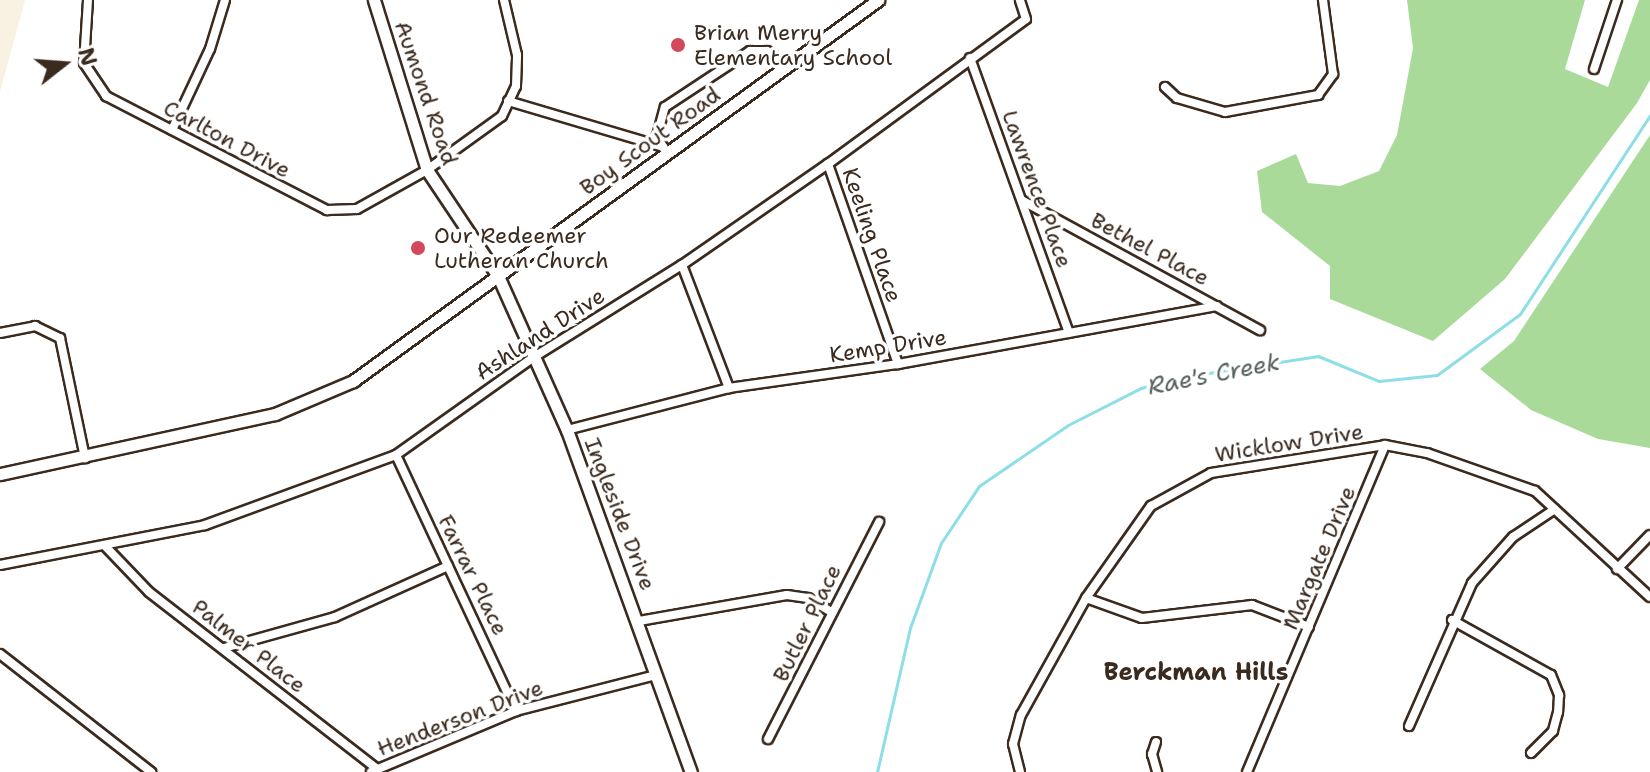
<!DOCTYPE html>
<html>
<head>
<meta charset="utf-8">
<style>
  body { margin:0 }
  #map { position:relative; width:1650px; height:772px; overflow:hidden; background:#fff; font-family:"Shantell Sans",sans-serif }
  div>[style] { position:absolute }
  .built>* { inset:0; background:#f9f2e3 }
  .green>* { inset:0; background:#aada9a }
  .stream>* { height:3px; margin:-1.5px; padding:0 1.5px; transform-origin:1.5px; border-radius:1.5px; background:#8ddee7 }
  .roads { filter:drop-shadow(2px 0 #3b2a1e) drop-shadow(-2px 0 #3b2a1e) drop-shadow(0 2px #3b2a1e) drop-shadow(0 -2px #3b2a1e) }
  .minor>* { height:8px; margin:-4px; padding:0 4px; transform-origin:4px; border-radius:4px; background:#fff }
  .tertiary>* { height:11px; margin:-5.5px; padding:0 5.5px; transform-origin:5.5px; border-radius:5.5px; background:#fff }
  .dots>* { width:22px; height:22px; translate:-50% -50%; box-sizing:border-box; border:4px solid #fff; border-radius:50% }
  span { translate:-50% -50%; white-space:nowrap; text-align:center; line-height:1.15; -webkit-text-stroke:7px #fff; paint-order:stroke }
  .poi-label { font-size:22px; color:#3b2a1e }
  .left { translate:0 -50%; text-align:left }
  .street-label { font-size:22px; color:#3b2a1e }
  .water-label { font-size:24px; color:#54605a; font-style:italic }
  .neighbourhood-label { font-size:24px; color:#3b2a1e; font-weight:700 }
  .north { position:absolute; left:24px; top:24px; width:80px; height:80px; -webkit-text-stroke:6px #fff; paint-order:stroke; rotate:73deg; font-size:22px; font-weight:700; line-height:32px; text-align:center; color:#3b2a1e }
  .north::after { content:''; display:block; margin:auto; width:28px; height:36px; background:#3b2a1e; clip-path:polygon(50% 0,100% 100%,50% 72%,0 100%) }
</style>
</head>
<body>
<div id="map">
  <div class="built">
    <i style="clip-path:polygon(0 0,25px 0,0 92px)"></i>
  </div>
  <div class="green">
    <i style="clip-path:polygon(1407px 0,1585px 0,1565px 69px,1608px 87px,1639px 0,1650px 0,1650px 80px,1637px 103px,1505px 279px,1433px 341px,1330px 299px,1330px 266px,1262px 212px,1257px 171px,1296px 154px,1308px 183px,1340px 186px,1379px 171px,1397px 135px,1413px 48px)"></i>
    <i style="clip-path:polygon(1650px 135px,1650px 448px,1598px 439px,1531px 410px,1480px 369px,1514px 341px)"></i>
  </div>
  <div class="stream">
    <i style="left:877px;top:772px;width:148px;rotate:-77.1deg"></i>
    <i style="left:910px;top:628px;width:90px;rotate:-70deg"></i>
    <i style="left:941px;top:543px;width:69px;rotate:-56.3deg"></i>
    <i style="left:979px;top:486px;width:108px;rotate:-34.4deg"></i>
    <i style="left:1068px;top:425px;width:82px;rotate:-26.9deg"></i>
    <i style="left:1141px;top:388px;width:49px;rotate:-14deg"></i>
    <i style="left:1189px;top:376px;width:131px;rotate:-8.8deg"></i>
    <i style="left:1318px;top:356px;width:66px;rotate:22.3deg"></i>
    <i style="left:1379px;top:381px;width:58px;rotate:-5.9deg"></i>
    <i style="left:1437px;top:375px;width:103px;rotate:-36.3deg"></i>
    <i style="left:1520px;top:314px;width:238px;rotate:-56.8deg"></i>
  </div>
  <div class="roads">
    <div class="minor">
      <i style="left:88px;top:0;width:63px;rotate:93.6deg"></i>
      <i style="left:84px;top:63px;width:40px;rotate:56deg"></i>
      <i style="left:106px;top:96px;width:249px;rotate:27.3deg"></i>
      <i style="left:327px;top:210px;width:30px;rotate:-2deg"></i>
      <i style="left:357px;top:209px;width:80px;rotate:-29.1deg"></i>
      <i style="left:427px;top:170px;width:92px;rotate:-35.8deg"></i>
      <i style="left:502px;top:116px;width:33px;rotate:-65deg"></i>
      <i style="left:516px;top:86px;width:31px;rotate:-88deg"></i>
      <i style="left:517px;top:55px;width:57px;rotate:-103.3deg"></i>
      <i style="left:970px;top:58px;width:292px;rotate:70.2deg"></i>
      <i style="left:1594px;top:69px;width:73px;rotate:-71.6deg"></i>
      <i style="left:1165px;top:87px;width:16px;rotate:43deg"></i>
      <i style="left:1177px;top:98px;width:50px;rotate:16.3deg"></i>
      <i style="left:1225px;top:112px;width:95px;rotate:-10.4deg"></i>
      <i style="left:1318px;top:95px;width:26px;rotate:-54deg"></i>
      <i style="left:1333px;top:74px;width:75px;rotate:-97.7deg"></i>
      <i style="left:508px;top:101px;width:162px;rotate:16.5deg"></i>
      <i style="left:172px;top:130px;width:89px;rotate:-64.9deg"></i>
      <i style="left:210px;top:49px;width:51px;rotate:-73deg"></i>
      <i style="left:667px;top:154px;width:21px;rotate:-119deg"></i>
      <i style="left:657px;top:136px;width:30px;rotate:-75deg"></i>
      <i style="left:665px;top:107px;width:102px;rotate:-33.4deg"></i>
      <i style="left:750px;top:51px;width:17px"></i>
      <i style="left:767px;top:51px;width:25px;rotate:34deg"></i>
      <i style="left:828px;top:164px;width:212px;rotate:70.7deg"></i>
      <i style="left:1023px;top:201px;width:270px;rotate:28.6deg"></i>
      <i style="left:682px;top:265px;width:132px;rotate:69.1deg"></i>
      <i style="left:0;top:333px;width:36px;rotate:-11deg"></i>
      <i style="left:35px;top:326px;width:28px;rotate:26deg"></i>
      <i style="left:60px;top:338px;width:123px;rotate:78.2deg"></i>
      <i style="left:567px;top:430px;width:167px;rotate:-14.5deg"></i>
      <i style="left:729px;top:388px;width:171px;rotate:-8.1deg"></i>
      <i style="left:898px;top:364px;width:324px;rotate:-10.3deg"></i>
      <i style="left:396px;top:455px;width:283px;rotate:64.9deg"></i>
      <i style="left:106px;top:547px;width:62px;rotate:46.3deg"></i>
      <i style="left:149px;top:592px;width:287px;rotate:37.8deg"></i>
      <i style="left:0;top:565px;width:209px;rotate:-11deg"></i>
      <i style="left:205px;top:525px;width:203px;rotate:-20.1deg"></i>
      <i style="left:396px;top:455px;width:169px;rotate:-35.4deg"></i>
      <i style="left:534px;top:357px;width:174px;rotate:-31.9deg"></i>
      <i style="left:682px;top:265px;width:178px;rotate:-34.7deg"></i>
      <i style="left:828px;top:164px;width:245px;rotate:-36.2deg"></i>
      <i style="left:1026px;top:19px;width:20px;rotate:-108deg"></i>
      <i style="left:1617px;top:569px;width:47px;rotate:-45.9deg"></i>
      <i style="left:1086px;top:598px;width:59px;rotate:19.7deg"></i>
      <i style="left:1142px;top:618px;width:111px;rotate:-6.7deg"></i>
      <i style="left:1252px;top:605px;width:61px;rotate:21.1deg"></i>
      <i style="left:1452px;top:620px;width:113px;rotate:29.1deg"></i>
      <i style="left:1551px;top:675px;width:22px;rotate:68deg"></i>
      <i style="left:1559px;top:695px;width:17px;rotate:93deg"></i>
      <i style="left:1558px;top:712px;width:20px;rotate:105deg"></i>
      <i style="left:1553px;top:731px;width:31px;rotate:135deg"></i>
      <i style="left:639px;top:621px;width:150px;rotate:-10deg"></i>
      <i style="left:787px;top:595px;width:21px;rotate:8deg"></i>
      <i style="left:808px;top:598px;width:26px;rotate:31deg"></i>
      <i style="left:224px;top:648px;width:115px;rotate:-15.6deg"></i>
      <i style="left:335px;top:617px;width:124px;rotate:-24.3deg"></i>
      <i style="left:0;top:654px;width:192px;rotate:38deg"></i>
      <i style="left:1409px;top:726px;width:156px;rotate:-66.2deg"></i>
      <i style="left:1472px;top:583px;width:62px;rotate:-48.3deg"></i>
      <i style="left:1513px;top:537px;width:50px;rotate:-33.7deg"></i>
      <i style="left:768px;top:739px;width:244px;rotate:-62.9deg"></i>
      <i style="left:1156px;top:742px;width:13px;rotate:108deg"></i>
      <i style="left:1152px;top:754px;width:19px;rotate:74deg"></i>
      <i style="left:371px;top:772px;width:157px;rotate:-22.8deg"></i>
      <i style="left:516px;top:711px;width:145px;rotate:-14.4deg"></i>
      <i style="left:1020px;top:772px;width:29px;rotate:-104deg"></i>
      <i style="left:1013px;top:744px;width:30px;rotate:-75deg"></i>
      <i style="left:1021px;top:715px;width:134px;rotate:-60.9deg"></i>
      <i style="left:1086px;top:598px;width:113px;rotate:-54.8deg"></i>
      <i style="left:1151px;top:506px;width:68px;rotate:-28.8deg"></i>
      <i style="left:1211px;top:473px;width:176px;rotate:-9.1deg"></i>
      <i style="left:1385px;top:445px;width:43px;rotate:10.8deg"></i>
      <i style="left:1427px;top:453px;width:114px;rotate:19.4deg"></i>
      <i style="left:1535px;top:491px;width:156px;rotate:42.7deg"></i>
      <i style="left:1247px;top:772px;width:355px;rotate:-67.1deg"></i>
    </div>
    <div class="tertiary">
      <i style="left:374px;top:0;width:178px;rotate:72.7deg"></i>
      <i style="left:427px;top:170px;width:128px;rotate:56.2deg"></i>
      <i style="left:498px;top:276px;width:169px;rotate:65.9deg"></i>
      <i style="left:567px;top:430px;width:364px;rotate:70.1deg"></i>
      <i style="left:0;top:474px;width:281px;rotate:-12.3deg"></i>
      <i style="left:275px;top:414px;width:85px;rotate:-22.9deg"></i>
      <i style="left:353px;top:381px;width:649px;rotate:-35.97deg"></i>
    </div>
  </div>
  <div class="dots">
    <i style="left:678px;top:45px;background:#d1495b"></i>
    <i style="left:418px;top:248px;background:#d1495b"></i>
  </div>
  <div class="poi-label">
    <span class="left" style="left:694px;top:45px">Brian Merry<br>Elementary School</span>
    <span class="left" style="left:434px;top:248px">Our Redeemer<br>Lutheran Church</span>
  </div>
  <div class="street-label">
    <span style="left:426px;top:93px;rotate:71deg">Aumond Road</span>
    <span style="left:227px;top:139px;rotate:28deg">Carlton Drive</span>
    <span style="left:650px;top:141px;rotate:-36deg">Boy Scout Road</span>
    <span style="left:1037px;top:189px;rotate:70deg">Lawrence Place</span>
    <span style="left:872px;top:235px;rotate:71deg">Keeling Place</span>
    <span style="left:1150px;top:249px;rotate:28deg">Bethel Place</span>
    <span style="left:540px;top:334px;rotate:-33deg">Ashland Drive</span>
    <span style="left:888px;top:346px;rotate:-9deg">Kemp Drive</span>
    <span style="left:1289px;top:443px;rotate:-9deg">Wicklow Drive</span>
    <span style="left:620px;top:514px;rotate:69deg">Ingleside Drive</span>
    <span style="left:1319px;top:558px;rotate:-67deg">Margate Drive</span>
    <span style="left:473px;top:575px;rotate:64deg">Farrar Place</span>
    <span style="left:807px;top:623px;rotate:-64deg">Butler Place</span>
    <span style="left:249px;top:646px;rotate:38deg">Palmer Place</span>
    <span style="left:460px;top:718px;rotate:-21deg">Henderson Drive</span>
  </div>
  <div class="water-label">
    <span style="left:1214px;top:375px;rotate:-11deg">Rae's Creek</span>
  </div>
  <div class="neighbourhood-label">
    <span style="left:1196px;top:673px">Berckman Hills</span>
  </div>
  <div class="north">N</div>
</div>
</body>
</html>
